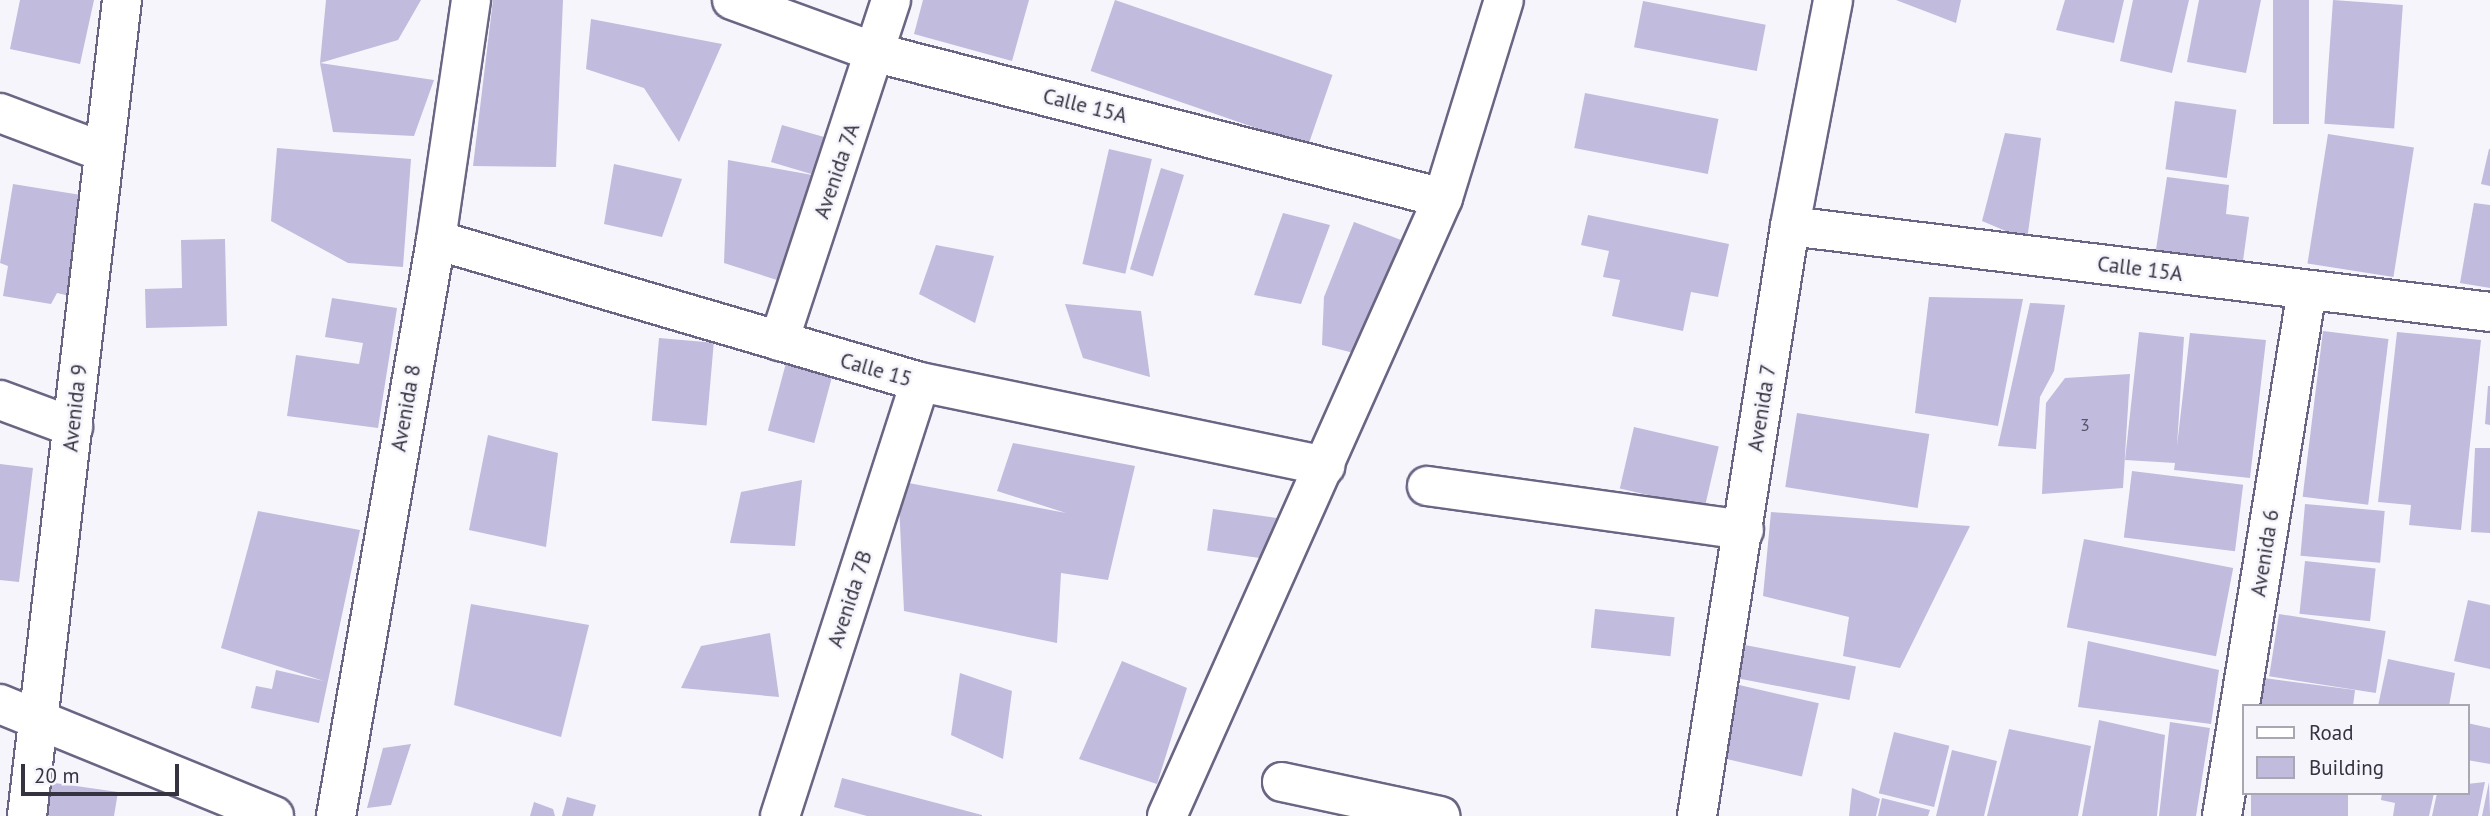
<!DOCTYPE html>
<html>
<head>
<meta charset="utf-8">
<style>
  body { margin:0 }
  #map { position:relative; width:2490px; height:816px; overflow:hidden; background:#f6f5fc; font-family:"PT Sans",sans-serif }
  div>[style] { position:absolute }
  .building>* { inset:0; background:#c1bbdd; transform-origin:0 0 }
  .roads { filter:drop-shadow(2px 0 #6b6583) drop-shadow(-2px 0 #6b6583) drop-shadow(0 2px #6b6583) drop-shadow(0 -2px #6b6583) }
  .minor>* { height:38px; margin:-19px; padding:0 19px; transform-origin:19px; border-radius:19px; background:#fff }
  span { translate:-50% -50%; white-space:nowrap; text-align:center; line-height:1.15; -webkit-text-stroke:5px #f6f5fc; paint-order:stroke }
  .number-label { font-size:18px; color:#595568 }
  .number-label span { -webkit-text-stroke-width:0 }
  .street-label { font-size:21px; color:#363341 }
  .legend { position:absolute; left:2242px; top:704px; width:228px; height:91px; box-sizing:border-box; background:#f6f5fc; border:2px solid #a9a7b1; margin:0; padding:9px 12px; list-style:none; font-size:21px; color:#363341 }
  .legend li { display:flex; align-items:center; gap:14px; height:35px }
  .legend b { width:35px; border:2px solid #a9a7b1 }
  .scale { position:absolute; left:21px; top:764px; width:158px; height:32px; box-sizing:border-box; border:4px solid #363341; border-top:0; padding-left:9px; font-size:21px; line-height:24px; white-space:nowrap; color:#363341; -webkit-text-stroke:5px #f6f5fc; paint-order:stroke }
</style>
</head>
<body>
<div id="map">
  <div class="building">
    <i style="clip-path:polygon(20px 0,94px 0,80px 64px,10px 49px)"></i>
    <i style="clip-path:polygon(326px 0,421px 0,398px 40px,320px 63px,434px 80px,414px 136px,333px 132px,320px 63px)"></i>
    <i style="clip-path:polygon(493px 0,563px 0,556px 167px,473px 166px)"></i>
    <i style="clip-path:polygon(923px 0,1029px 0,1012px 61px,914px 34px)"></i>
    <i style="left:1115px;top:0;width:230px;height:75px;rotate:19deg"></i>
    <i style="clip-path:polygon(1896px 0,1961px 0,1956px 23px)"></i>
    <i style="clip-path:polygon(2065px 0,2124px 0,2114px 43px,2056px 30px)"></i>
    <i style="clip-path:polygon(2133px 0,2189px 0,2172px 73px,2120px 61px)"></i>
    <i style="clip-path:polygon(2199px 0,2261px 0,2246px 73px,2187px 62px)"></i>
    <i style="left:2273px;top:0;width:36px;height:124px"></i>
    <i style="left:2333px;top:0;width:70px;height:124px;rotate:4deg"></i>
    <i style="left:1643px;top:1px;width:125px;height:47px;rotate:11deg"></i>
    <i style="clip-path:polygon(591px 19px,722px 44px,679px 142px,644px 88px,586px 69px)"></i>
    <i style="left:1585px;top:93px;width:136px;height:56px;rotate:11deg"></i>
    <i style="left:2175px;top:101px;width:62px;height:69px;rotate:8deg"></i>
    <i style="clip-path:polygon(782px 125px,831px 139px,818px 181px,777px 280px,724px 263px,728px 160px,818px 176px,771px 162px)"></i>
    <i style="clip-path:polygon(2005px 133px,2041px 138px,2027px 240px,1982px 221px)"></i>
    <i style="left:2328px;top:134px;width:87px;height:131px;rotate:9deg"></i>
    <i style="clip-path:polygon(277px 148px,411px 159px,403px 267px,348px 263px,271px 221px)"></i>
    <i style="left:1109px;top:149px;width:44px;height:118px;rotate:13deg"></i>
    <i style="clip-path:polygon(2489px 149px,2490px 149px,2490px 186px,2481px 184px)"></i>
    <i style="clip-path:polygon(614px 164px,682px 179px,662px 237px,604px 224px)"></i>
    <i style="left:1161px;top:168px;width:24px;height:106px;rotate:17deg"></i>
    <i style="clip-path:polygon(2167px 177px,2229px 185px,2226px 214px,2249px 217px,2242px 268px,2155px 256px)"></i>
    <i style="clip-path:polygon(13px 184px,87px 196px,70px 296px,57px 293px,51px 304px,3px 296px,8px 266px,0 263px)"></i>
    <i style="clip-path:polygon(2474px 203px,2490px 205px,2490px 288px,2460px 283px)"></i>
    <i style="clip-path:polygon(1283px 213px,1330px 225px,1301px 304px,1254px 295px)"></i>
    <i style="clip-path:polygon(1588px 215px,1729px 244px,1718px 297px,1691px 292px,1683px 331px,1612px 316px,1620px 280px,1603px 277px,1609px 251px,1581px 245px)"></i>
    <i style="clip-path:polygon(1354px 222px,1409px 243px,1370px 357px,1322px 345px,1324px 297px)"></i>
    <i style="clip-path:polygon(225px 239px,227px 326px,146px 328px,145px 289px,182px 288px,181px 240px)"></i>
    <i style="clip-path:polygon(936px 245px,994px 256px,975px 323px,919px 294px)"></i>
    <i style="clip-path:polygon(1929px 297px,2023px 299px,1998px 426px,1915px 413px)"></i>
    <i style="clip-path:polygon(332px 298px,397px 308px,378px 428px,287px 416px,296px 355px,359px 364px,363px 343px,325px 337px)"></i>
    <i style="clip-path:polygon(2030px 303px,2065px 305px,2054px 371px,2040px 397px,2036px 449px,1998px 446px)"></i>
    <i style="clip-path:polygon(1065px 304px,1141px 311px,1150px 377px,1083px 358px)"></i>
    <i style="left:2323px;top:331px;width:66px;height:167px;rotate:7deg"></i>
    <i style="clip-path:polygon(2139px 332px,2184px 337px,2177px 446px,2190px 333px,2266px 340px,2250px 478px,2174px 470px,2175px 463px,2125px 460px)"></i>
    <i style="clip-path:polygon(2397px 332px,2481px 340px,2461px 530px,2409px 525px,2411px 505px,2378px 502px)"></i>
    <i style="left:659px;top:338px;width:55px;height:83px;rotate:5deg"></i>
    <i style="left:786px;top:363px;width:48px;height:70px;rotate:15deg"></i>
    <i style="clip-path:polygon(2130px 374px,2123px 488px,2042px 494px,2046px 403px,2065px 378px)"></i>
    <i style="clip-path:polygon(2488px 386px,2490px 386px,2490px 425px,2485px 424px)"></i>
    <i style="left:1797px;top:413px;width:134px;height:75px;rotate:9deg"></i>
    <i style="left:1634px;top:427px;width:87px;height:63px;rotate:13deg"></i>
    <i style="clip-path:polygon(488px 435px,558px 453px,546px 547px,469px 530px)"></i>
    <i style="clip-path:polygon(1013px 443px,1135px 466px,1108px 580px,1061px 573px,1057px 643px,904px 611px,898px 481px,1066px 513px,997px 491px)"></i>
    <i style="clip-path:polygon(2475px 448px,2490px 448px,2490px 533px,2471px 532px)"></i>
    <i style="clip-path:polygon(0 464px,33px 468px,19px 582px,0 580px)"></i>
    <i style="left:2132px;top:471px;width:112px;height:67px;rotate:7deg"></i>
    <i style="clip-path:polygon(802px 480px,795px 546px,730px 543px,741px 492px)"></i>
    <i style="left:2305px;top:504px;width:80px;height:52px;rotate:5deg"></i>
    <i style="left:1213px;top:509px;width:68px;height:42px;rotate:8deg"></i>
    <i style="clip-path:polygon(258px 511px,360px 530px,319px 723px,251px 708px,256px 686px,272px 689px,276px 670px,324px 681px,221px 648px)"></i>
    <i style="clip-path:polygon(1771px 512px,1970px 526px,1900px 668px,1843px 656px,1849px 617px,1763px 596px)"></i>
    <i style="left:2084px;top:539px;width:152px;height:90px;rotate:11deg"></i>
    <i style="left:2305px;top:561px;width:71px;height:53px;rotate:6deg"></i>
    <i style="clip-path:polygon(2468px 600px,2490px 605px,2490px 669px,2454px 661px)"></i>
    <i style="clip-path:polygon(471px 604px,589px 625px,561px 737px,454px 705px)"></i>
    <i style="left:1595px;top:609px;width:80px;height:39px;rotate:6deg"></i>
    <i style="left:2279px;top:614px;width:108px;height:63px;rotate:9deg"></i>
    <i style="clip-path:polygon(770px 633px,779px 697px,681px 688px,701px 646px)"></i>
    <i style="clip-path:polygon(2088px 641px,2219px 670px,2211px 724px,2078px 707px)"></i>
    <i style="left:1745px;top:645px;width:113px;height:34px;rotate:11deg"></i>
    <i style="clip-path:polygon(2388px 659px,2455px 673px,2449px 706px,2378px 706px)"></i>
    <i style="clip-path:polygon(1122px 661px,1187px 688px,1157px 784px,1079px 759px)"></i>
    <i style="clip-path:polygon(960px 673px,1012px 691px,1003px 759px,951px 735px)"></i>
    <i style="clip-path:polygon(2264px 678px,2355px 690px,2353px 706px,2260px 706px)"></i>
    <i style="left:1735px;top:684px;width:86px;height:75px;rotate:13deg"></i>
    <i style="clip-path:polygon(2099px 720px,2165px 735px,2157px 816px,2082px 816px)"></i>
    <i style="clip-path:polygon(2170px 722px,2210px 728px,2196px 816px,2159px 816px)"></i>
    <i style="clip-path:polygon(2467px 723px,2490px 728px,2490px 764px,2467px 760px)"></i>
    <i style="clip-path:polygon(2009px 729px,2091px 746px,2078px 816px,1987px 816px)"></i>
    <i style="left:1894px;top:732px;width:57px;height:63px;rotate:14deg"></i>
    <i style="clip-path:polygon(411px 744px,391px 805px,367px 808px,383px 748px)"></i>
    <i style="clip-path:polygon(1952px 750px,1997px 761px,1984px 816px,1936px 816px)"></i>
    <i style="clip-path:polygon(842px 778px,982px 815px,982px 816px,867px 816px,834px 807px)"></i>
    <i style="clip-path:polygon(48px 782px,118px 792px,114px 816px,43px 816px)"></i>
    <i style="clip-path:polygon(2485px 782px,2478px 816px,2432px 816px,2437px 793px,2467px 793px,2467px 784px)"></i>
    <i style="clip-path:polygon(2489px 782px,2490px 816px,2482px 816px)"></i>
    <i style="clip-path:polygon(1852px 788px,1880px 799px,1876px 816px,1849px 816px)"></i>
    <i style="left:2251px;top:793px;width:97px;height:23px"></i>
    <i style="clip-path:polygon(2382px 793px,2434px 793px,2429px 816px,2393px 816px,2395px 803px,2381px 800px)"></i>
    <i style="clip-path:polygon(567px 797px,596px 805px,593px 816px,562px 816px)"></i>
    <i style="clip-path:polygon(1882px 798px,1930px 810px,1928px 816px,1878px 816px)"></i>
    <i style="clip-path:polygon(534px 802px,553px 809px,555px 816px,530px 816px)"></i>
  </div>
  <div class="roads">
    <div class="minor">
      <i style="left:732px;top:0;width:154px;rotate:20.1deg"></i>
      <i style="left:877px;top:53px;width:584px;rotate:14.37deg"></i>
      <i style="left:0;top:113px;width:110px;rotate:20.7deg"></i>
      <i style="left:1790px;top:226px;width:705px;rotate:7deg"></i>
      <i style="left:436px;top:240px;width:504px;rotate:16.35deg"></i>
      <i style="left:920px;top:382px;width:414px;rotate:11.7deg"></i>
      <i style="left:779px;top:341px;width:359px;rotate:-71.8deg"></i>
      <i style="left:0;top:400px;width:78px;rotate:20.3deg"></i>
      <i style="left:1427px;top:486px;width:320px;rotate:7.9deg"></i>
      <i style="left:0;top:704px;width:296px;rotate:22.2deg"></i>
      <i style="left:1282px;top:782px;width:162px;rotate:12.1deg"></i>
      <i style="left:27px;top:816px;width:822px;rotate:-83.36deg"></i>
      <i style="left:336px;top:816px;width:585px;rotate:-80.15deg"></i>
      <i style="left:436px;top:240px;width:243px;rotate:-81.7deg"></i>
      <i style="left:780px;top:816px;width:456px;rotate:-72.1deg"></i>
      <i style="left:1167px;top:816px;width:677px;rotate:-65.93deg"></i>
      <i style="left:1443px;top:198px;width:207px;rotate:-72.9deg"></i>
      <i style="left:1697px;top:816px;width:597px;rotate:-81.04deg"></i>
      <i style="left:1790px;top:226px;width:230px;rotate:-79.2deg"></i>
      <i style="left:2222px;top:816px;width:533px;rotate:-80.82deg"></i>
    </div>
  </div>
  <div class="number-label">
    <span style="left:2085px;top:425px">3</span>
  </div>
  <div class="street-label">
    <span style="left:1085px;top:106px;rotate:14deg">Calle 15A</span>
    <span style="left:837px;top:171px;rotate:-71deg">Avenida 7A</span>
    <span style="left:2140px;top:269px;rotate:7deg">Calle 15A</span>
    <span style="left:876px;top:370px;rotate:16deg">Calle 15</span>
    <span style="left:75px;top:408px;rotate:-84deg">Avenida 9</span>
    <span style="left:406px;top:408px;rotate:-80deg">Avenida 8</span>
    <span style="left:1762px;top:408px;rotate:-81deg">Avenida 7</span>
    <span style="left:2265px;top:553px;rotate:-81deg">Avenida 6</span>
    <span style="left:850px;top:599px;rotate:-72deg">Avenida 7B</span>
  </div>
  <ul class="legend">
  <li><b style="height:9px;background:#fff"></b>Road</li>
  <li><b style="height:19px;background:#c1bbdd"></b>Building</li>
  </ul>
  <div class="scale">20 m</div>
</div>
</body>
</html>
